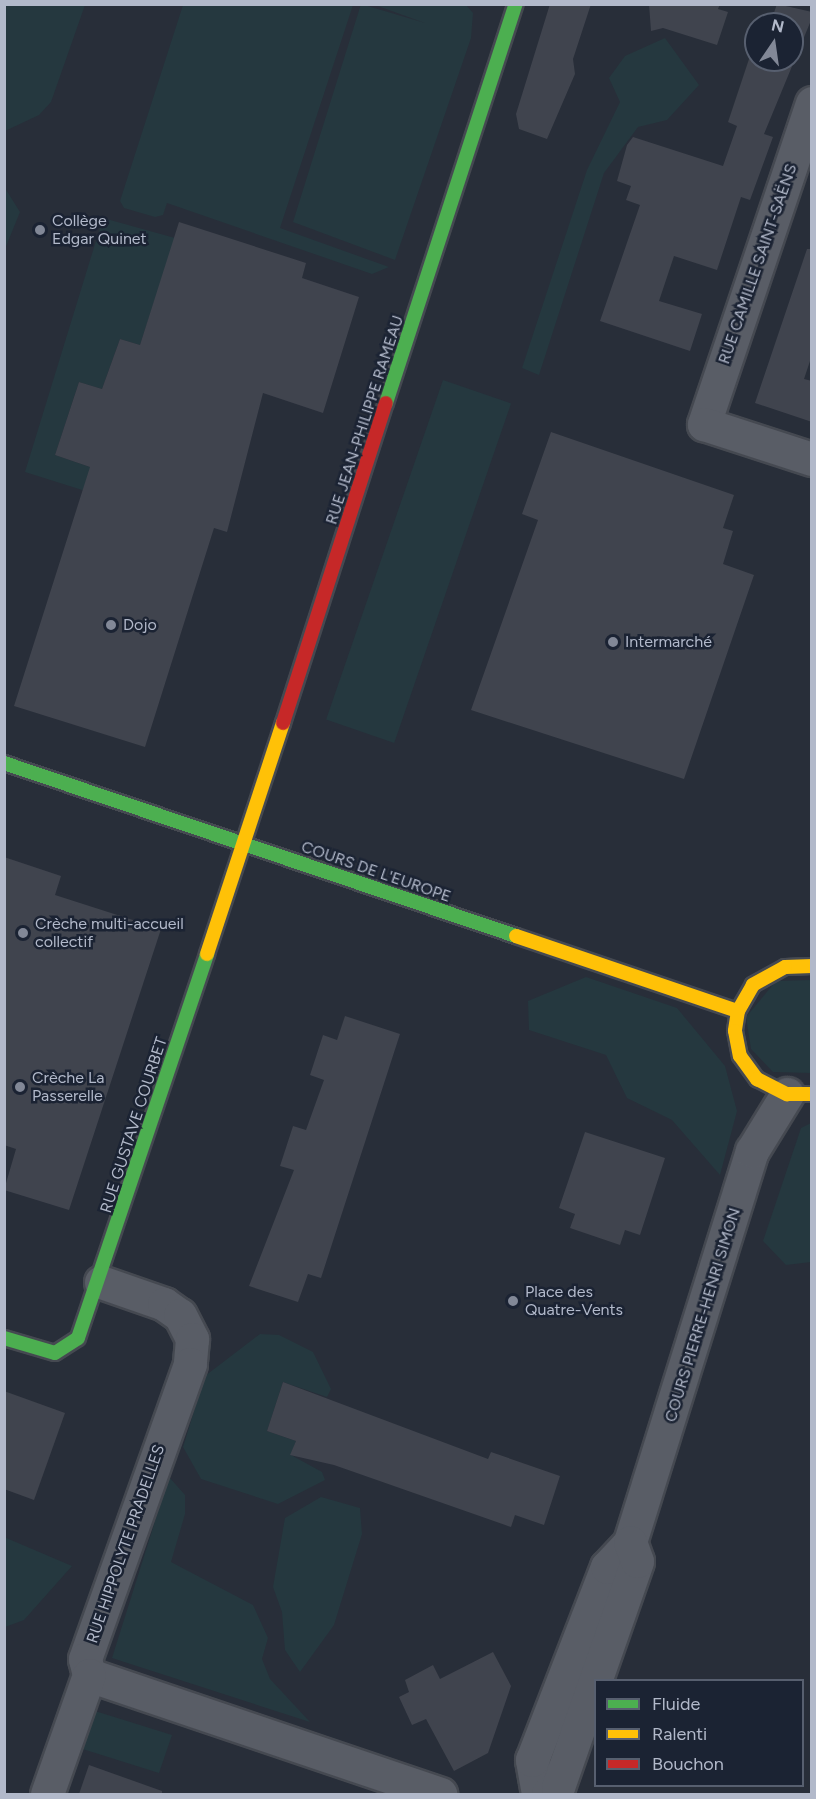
<!DOCTYPE html>
<html>
<head>
<meta charset="utf-8">
<style>
  body { margin:0 }
  #map { position:relative; width:816px; height:1799px; overflow:hidden; background:#282e39; font-family:Figtree,sans-serif }
  div>[style] { position:absolute }
  .green>* { inset:0; background:#25383f; transform-origin:0 0 }
  .building>* { inset:0; background:#40444e }
  .roads { filter:drop-shadow(2px 0 #454951) drop-shadow(-2px 0 #454951) drop-shadow(0 2px #454951) drop-shadow(0 -2px #454951) }
  .street>* { height:33px; margin:-16.5px; padding:0 16.5px; transform-origin:16.5px; border-radius:16.5px; background:#595d66 }
  .fast>* { height:14px; margin:-7px; padding:0 7px; transform-origin:7px; border-radius:7px; background:#4caf50 }
  .slow>* { height:14px; margin:-7px; padding:0 7px; transform-origin:7px; border-radius:7px; background:#ffc107 }
  .jam>* { height:14px; margin:-7px; padding:0 7px; transform-origin:7px; border-radius:7px; background:#c62828 }
  .dots>* { width:16px; height:16px; translate:-50% -50%; box-sizing:border-box; border:3px solid #1b2333; border-radius:50% }
  span { translate:-50% -50%; white-space:nowrap; text-align:center; line-height:1.15; -webkit-text-stroke:5px #1b2333; paint-order:stroke }
  .poi-label { font-size:16px; color:#b2b9ca }
  .left { translate:0 -50%; text-align:left }
  .street-label { font-size:16px; color:#b2b9ca }
  .frame { position:absolute; inset:0; border:6px solid #b2b9ca; pointer-events:none }
  .legend { position:absolute; left:594px; top:1679px; width:210px; height:108px; box-sizing:border-box; background:#1b2333; border:2px solid #575f6f; margin:0; padding:8px 10px; list-style:none; font-size:18px; color:#b2b9ca }
  .legend li { display:flex; align-items:center; gap:12px; height:30px }
  .legend b { width:30px; border:2px solid #575f6f }
  .north { position:absolute; left:744px; top:12px; width:60px; height:60px; box-sizing:border-box; background:#1b2333; border:2px solid #575f6f; border-radius:50%; rotate:13deg; font-size:16px; font-weight:700; line-height:24px; text-align:center; color:#b2b9ca }
  .north::after { content:''; display:block; margin:auto; width:21px; height:27px; background:#828897; clip-path:polygon(50% 0,100% 100%,50% 72%,0 100%) }
</style>
</head>
<body>
<div id="map">
  <div class="green">
    <i style="clip-path:polygon(361px 4px,425px 23px,375px 5px,466px 5px,473px 13px,471px 38px,395px 260px,293px 222px)"></i>
    <i style="clip-path:polygon(4px 5px,85px 5px,51px 102px,39px 115px,5px 131px)"></i>
    <i style="clip-path:polygon(183px 5px,353px 5px,280px 228px,389px 267px,372px 274px,167px 203px,163px 215px,155px 217px,124px 208px,120px 201px)"></i>
    <i style="clip-path:polygon(665px 38px,699px 85px,667px 120px,638px 127px,604px 173px,539px 375px,522px 368px,587px 170px,620px 102px,609px 78px,625px 56px)"></i>
    <i style="clip-path:polygon(5px 188px,20px 212px,5px 249px)"></i>
    <i style="clip-path:polygon(103px 218px,175px 238px,140px 345px,120px 339px,102px 389px,79px 382px,55px 455px,186px 500px,181px 521px,25px 472px)"></i>
    <i style="left:443px;top:380px;width:72px;height:359px;rotate:19deg"></i>
    <i style="clip-path:polygon(586px 977px,677px 1008px,725px 1066px,737px 1111px,720px 1175px,672px 1120px,627px 1098px,606px 1055px,529px 1030px,528px 1001px)"></i>
    <i style="clip-path:polygon(811px 980px,811px 1073px,773px 1072px,751px 1049px,746px 1017px,776px 981px)"></i>
    <i style="clip-path:polygon(811px 1123px,811px 1262px,786px 1265px,763px 1241px,801px 1128px)"></i>
    <i style="clip-path:polygon(260px 1334px,279px 1335px,313px 1352px,331px 1389px,327px 1397px,283px 1382px,267px 1431px,296px 1441px,291px 1455px,322px 1472px,325px 1480px,278px 1504px,201px 1479px,183px 1447px,205px 1376px)"></i>
    <i style="clip-path:polygon(169px 1477px,185px 1495px,185px 1514px,171px 1562px,253px 1605px,268px 1638px,262px 1659px,270px 1679px,310px 1722px,112px 1658px)"></i>
    <i style="clip-path:polygon(321px 1497px,360px 1508px,362px 1534px,334px 1625px,300px 1672px,285px 1650px,282px 1612px,273px 1587px,285px 1518px)"></i>
    <i style="clip-path:polygon(4px 1537px,72px 1566px,24px 1620px,5px 1627px)"></i>
    <i style="clip-path:polygon(95px 1711px,172px 1735px,159px 1773px,73px 1746px,85px 1712px)"></i>
  </div>
  <div class="building">
    <i style="clip-path:polygon(550px 4px,591px 4px,573px 59px,575px 74px,547px 139px,519px 129px,516px 114px)"></i>
    <i style="clip-path:polygon(649px 4px,720px 4px,718px 9px,728px 12px,717px 45px,663px 28px,651px 31px)"></i>
    <i style="clip-path:polygon(777px 4px,812px 12px,812px 18px,764px 134px,773px 137px,750px 200px,741px 197px,717px 270px,674px 256px,659px 301px,702px 314px,690px 351px,600px 321px,640px 205px,626px 200px,631px 186px,617px 181px,627px 145px,633px 137px,723px 166px,737px 126px,728px 122px,755px 41px,756px 60px,792px 60px,792px 24px,770px 24px)"></i>
    <i style="clip-path:polygon(179px 222px,306px 263px,302px 278px,359px 297px,323px 413px,263px 393px,227px 532px,214px 528px,145px 747px,14px 706px,90px 467px,55px 455px,79px 382px,102px 389px,120px 339px,140px 345px)"></i>
    <i style="clip-path:polygon(807px 249px,812px 249px,812px 355px,804px 379px,812px 381px,812px 422px,755px 403px)"></i>
    <i style="clip-path:polygon(551px 432px,734px 495px,723px 528px,733px 531px,723px 564px,754px 575px,684px 779px,471px 710px,538px 520px,522px 514px)"></i>
    <i style="clip-path:polygon(4px 857px,61px 876px,55px 895px,161px 929px,69px 1210px,4px 1190px,16px 1149px,4px 1145px)"></i>
    <i style="clip-path:polygon(345px 1016px,400px 1034px,321px 1278px,308px 1274px,298px 1302px,249px 1286px,294px 1170px,280px 1166px,293px 1126px,306px 1130px,324px 1080px,310px 1075px,323px 1035px,337px 1040px)"></i>
    <i style="clip-path:polygon(585px 1132px,665px 1158px,640px 1235px,625px 1230px,620px 1245px,570px 1228px,575px 1214px,559px 1208px)"></i>
    <i style="clip-path:polygon(283px 1382px,488px 1459px,491px 1452px,560px 1476px,544px 1525px,515px 1515px,511px 1527px,334px 1465px,290px 1455px,296px 1441px,267px 1431px)"></i>
    <i style="clip-path:polygon(4px 1391px,65px 1413px,34px 1500px,4px 1489px)"></i>
    <i style="clip-path:polygon(493px 1652px,511px 1686px,488px 1753px,454px 1771px,426px 1719px,412px 1725px,399px 1697px,409px 1692px,405px 1680px,433px 1665px,440px 1679px)"></i>
    <i style="clip-path:polygon(89px 1765px,162px 1791px,162px 1794px,79px 1794px)"></i>
  </div>
  <div class="roads">
    <div class="street">
      <i style="left:812px;top:103px;width:339px;rotate:108.6deg"></i>
      <i style="left:704px;top:424px;width:114px;rotate:18deg"></i>
      <i style="left:101px;top:1282px;width:67px;rotate:19.2deg"></i>
      <i style="left:164px;top:1304px;width:19px;rotate:35deg"></i>
      <i style="left:180px;top:1315px;width:27px;rotate:63deg"></i>
      <i style="left:192px;top:1339px;width:25px;rotate:95deg"></i>
      <i style="left:190px;top:1364px;width:313px;rotate:109.6deg"></i>
      <i style="left:85px;top:1659px;width:16px;rotate:76deg"></i>
      <i style="left:89px;top:1675px;width:371px;rotate:18.7deg"></i>
      <i style="left:47px;top:1794px;width:126px;rotate:-70.6deg"></i>
      <i style="left:538px;top:1794px;width:35px;rotate:-100deg"></i>
      <i style="left:532px;top:1760px;width:207px;rotate:-68.8deg"></i>
      <i style="left:607px;top:1567px;width:34px;rotate:-47deg"></i>
      <i style="left:630px;top:1542px;width:410px;rotate:-72.7deg"></i>
      <i style="left:752px;top:1151px;width:67px;rotate:-58.4deg"></i>
      <i style="left:548px;top:1794px;width:12px;rotate:-35deg"></i>
      <i style="left:558px;top:1787px;width:239px;rotate:-70.7deg"></i>
      <i style="left:637px;top:1561px;width:20px;rotate:-110deg"></i>
    </div>
    <div class="fast">
      <i style="left:386px;top:403px;width:420px;rotate:-72deg"></i>
      <i style="left:4px;top:763px;width:540px;rotate:18.67deg"></i>
      <i style="left:4px;top:1338px;width:53px;rotate:16.4deg"></i>
      <i style="left:55px;top:1353px;width:27px;rotate:-33deg"></i>
      <i style="left:78px;top:1338px;width:405px;rotate:-71.4deg"></i>
    </div>
    <div class="slow">
      <i style="left:516px;top:936px;width:234px;rotate:18.7deg"></i>
      <i style="left:207px;top:954px;width:243px;rotate:-71.8deg"></i>
      <i style="left:812px;top:966px;width:27px;rotate:178deg"></i>
      <i style="left:785px;top:967px;width:37px;rotate:151deg"></i>
      <i style="left:753px;top:985px;width:30px;rotate:120deg"></i>
      <i style="left:738px;top:1011px;width:20px;rotate:99deg"></i>
      <i style="left:735px;top:1031px;width:25px;rotate:79deg"></i>
      <i style="left:740px;top:1056px;width:29px;rotate:54deg"></i>
      <i style="left:757px;top:1079px;width:34px;rotate:27deg"></i>
      <i style="left:787px;top:1094px;width:25px"></i>
    </div>
    <div class="jam">
      <i style="left:283px;top:723px;width:336px;rotate:-72.2deg"></i>
    </div>
  </div>
  <div class="dots">
    <i style="left:40px;top:230px;background:#828897"></i>
    <i style="left:111px;top:625px;background:#828897"></i>
    <i style="left:613px;top:642px;background:#828897"></i>
    <i style="left:23px;top:933px;background:#828897"></i>
    <i style="left:20px;top:1087px;background:#828897"></i>
    <i style="left:513px;top:1301px;background:#828897"></i>
  </div>
  <div class="poi-label">
    <span class="left" style="left:52px;top:230px">Collège<br>Edgar Quinet</span>
    <span class="left" style="left:123px;top:625px">Dojo</span>
    <span class="left" style="left:625px;top:642px">Intermarché</span>
    <span class="left" style="left:35px;top:933px">Crèche multi-accueil<br>collectif</span>
    <span class="left" style="left:32px;top:1087px">Crèche La<br>Passerelle</span>
    <span class="left" style="left:525px;top:1301px">Place des<br>Quatre-Vents</span>
  </div>
  <div class="street-label">
    <span style="left:758px;top:264px;rotate:-71deg">RUE CAMILLE SAINT-SAËNS</span>
    <span style="left:365px;top:420px;rotate:-72deg">RUE JEAN-PHILIPPE RAMEAU</span>
    <span style="left:376px;top:872px;rotate:19deg">COURS DE L'EUROPE</span>
    <span style="left:134px;top:1125px;rotate:-72deg">RUE GUSTAVE COURBET</span>
    <span style="left:703px;top:1315px;rotate:-73deg">COURS PIERRE-HENRI SIMON</span>
    <span style="left:126px;top:1544px;rotate:-71deg">RUE HIPPOLYTE PRADELLES</span>
  </div>
  <div class="frame"></div>
  <ul class="legend">
  <li><b style="height:8px;background:#4caf50"></b>Fluide</li>
  <li><b style="height:8px;background:#ffc107"></b>Ralenti</li>
  <li><b style="height:8px;background:#c62828"></b>Bouchon</li>
  </ul>
  <div class="north">N</div>
</div>
</body>
</html>
